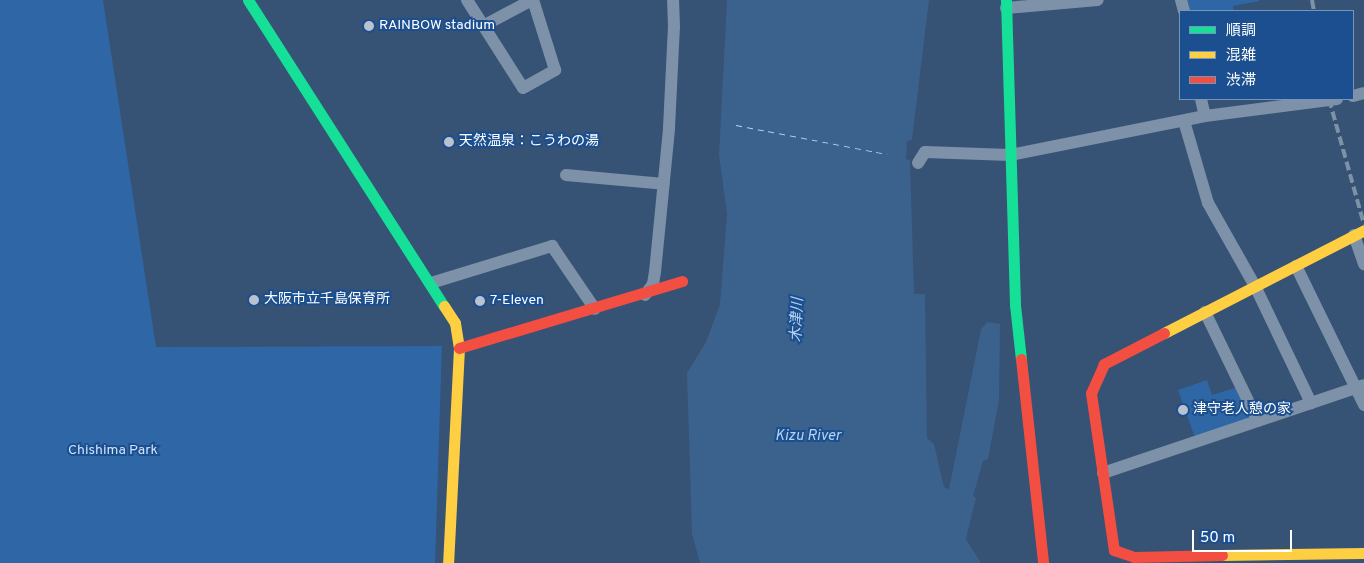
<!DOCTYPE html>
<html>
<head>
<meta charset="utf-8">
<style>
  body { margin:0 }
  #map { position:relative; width:1364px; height:563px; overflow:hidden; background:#365274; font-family:Overpass,"Noto Sans JP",sans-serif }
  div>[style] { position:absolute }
  .green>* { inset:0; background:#2f66a5 }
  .water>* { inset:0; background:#3b618d }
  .ferry>* { height:1px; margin-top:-0.5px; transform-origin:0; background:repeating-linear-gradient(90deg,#b5d3f5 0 6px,transparent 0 11px) }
  .street>* { height:12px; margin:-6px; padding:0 6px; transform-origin:6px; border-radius:6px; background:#7d92a8 }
  .fast>* { height:11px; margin:-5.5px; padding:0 5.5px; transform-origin:5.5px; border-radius:5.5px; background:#16e098 }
  .slow>* { height:11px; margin:-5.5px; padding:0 5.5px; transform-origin:5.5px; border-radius:5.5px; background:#ffcf43 }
  .jam>* { height:11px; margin:-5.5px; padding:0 5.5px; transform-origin:5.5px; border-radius:5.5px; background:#f24e42 }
  .rail>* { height:4px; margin-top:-2px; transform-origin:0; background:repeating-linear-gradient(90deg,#7e92a7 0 9px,transparent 0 13px) }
  .dots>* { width:14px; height:14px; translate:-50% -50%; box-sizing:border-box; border:2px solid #1b4f8f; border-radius:50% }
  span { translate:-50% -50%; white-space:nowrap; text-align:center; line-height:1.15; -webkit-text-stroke:4px #1b4f8f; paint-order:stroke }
  .poi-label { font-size:14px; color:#fff }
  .left { translate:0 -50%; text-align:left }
  .park-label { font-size:14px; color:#cfe3fa }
  .water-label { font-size:15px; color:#b5d3f5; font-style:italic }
  .legend { position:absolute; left:1179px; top:10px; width:175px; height:90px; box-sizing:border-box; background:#1b4f8f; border:1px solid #7695bc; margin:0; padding:6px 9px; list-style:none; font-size:15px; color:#fff }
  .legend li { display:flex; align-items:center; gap:10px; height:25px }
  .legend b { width:25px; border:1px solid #7695bc }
  .scale { position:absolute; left:1192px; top:530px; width:100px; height:22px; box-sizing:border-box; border:2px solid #fff; border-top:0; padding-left:6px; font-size:15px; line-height:18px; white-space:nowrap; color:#fff; -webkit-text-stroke:4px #1b4f8f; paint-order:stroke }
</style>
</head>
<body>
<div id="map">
  <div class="green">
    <i style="clip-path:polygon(0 0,103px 0,156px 347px,442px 346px,435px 563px,0 563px)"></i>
    <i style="clip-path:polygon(1186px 0,1259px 0,1259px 1px,1233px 6px,1234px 11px,1188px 11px)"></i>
    <i style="clip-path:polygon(1207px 380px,1212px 395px,1238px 387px,1253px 419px,1200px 437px,1194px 435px,1178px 390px)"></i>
  </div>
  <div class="water">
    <i style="clip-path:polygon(727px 0,929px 0,912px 140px,907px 141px,906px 159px,910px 160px,914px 294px,925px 294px,927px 438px,934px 444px,944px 487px,949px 489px,981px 329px,987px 322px,1000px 324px,999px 400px,988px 459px,983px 461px,973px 496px,976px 498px,966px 539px,981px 563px,700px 563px,692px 534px,687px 373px,706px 342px,720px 304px,727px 214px,719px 155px)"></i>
  </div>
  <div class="ferry">
    <i style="left:736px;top:125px;width:154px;rotate:10.9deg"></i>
  </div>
  <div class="street">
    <i style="left:467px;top:0;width:104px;rotate:57.5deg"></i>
    <i style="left:523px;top:88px;width:37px;rotate:-29deg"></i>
    <i style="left:555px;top:70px;width:73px;rotate:-107.4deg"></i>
    <i style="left:1181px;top:0;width:11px;rotate:75deg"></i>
    <i style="left:1006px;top:8px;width:92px;rotate:-5deg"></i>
    <i style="left:483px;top:26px;width:55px;rotate:-28deg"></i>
    <i style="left:1353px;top:96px;width:11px;rotate:-15deg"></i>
    <i style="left:1201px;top:99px;width:17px;rotate:77deg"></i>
    <i style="left:1184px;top:121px;width:85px;rotate:73.7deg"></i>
    <i style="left:1208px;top:203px;width:95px;rotate:60.5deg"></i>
    <i style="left:1255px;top:286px;width:130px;rotate:64.4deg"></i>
    <i style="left:918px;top:163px;width:13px;rotate:-58deg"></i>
    <i style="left:925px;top:152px;width:85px;rotate:2deg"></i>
    <i style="left:1010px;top:155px;width:199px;rotate:-11.3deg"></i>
    <i style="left:1205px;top:116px;width:133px;rotate:-7.3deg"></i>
    <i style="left:566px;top:175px;width:98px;rotate:5.2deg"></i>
    <i style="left:1354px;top:235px;width:31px;rotate:71deg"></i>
    <i style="left:1296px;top:266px;width:155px;rotate:63.9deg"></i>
    <i style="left:431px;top:283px;width:127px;rotate:-17deg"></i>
    <i style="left:552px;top:246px;width:76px;rotate:55.7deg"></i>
    <i style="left:645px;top:295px;width:14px;rotate:-54deg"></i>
    <i style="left:653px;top:284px;width:12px;rotate:-81deg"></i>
    <i style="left:655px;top:272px;width:145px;rotate:-84.4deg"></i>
    <i style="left:669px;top:128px;width:101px;rotate:-87.2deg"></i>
    <i style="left:674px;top:27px;width:27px;rotate:-92deg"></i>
    <i style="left:1205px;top:312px;width:121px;rotate:64.1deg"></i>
    <i style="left:1103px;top:473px;width:275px;rotate:-18.6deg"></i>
  </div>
  <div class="fast">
    <i style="left:248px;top:0;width:363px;rotate:57.4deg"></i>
    <i style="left:1006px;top:0;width:305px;rotate:88.3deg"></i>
    <i style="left:1015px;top:305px;width:54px;rotate:83.7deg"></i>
  </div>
  <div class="slow">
    <i style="left:444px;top:306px;width:20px;rotate:57deg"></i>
    <i style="left:455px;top:323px;width:25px;rotate:81deg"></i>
    <i style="left:459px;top:348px;width:215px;rotate:92.9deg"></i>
    <i style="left:1164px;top:333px;width:225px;rotate:-27.2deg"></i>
    <i style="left:1222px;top:555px;width:142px;rotate:-0.8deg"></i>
  </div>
  <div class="jam">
    <i style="left:1164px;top:333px;width:68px;rotate:152.7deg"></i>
    <i style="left:1104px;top:364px;width:32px;rotate:114deg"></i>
    <i style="left:1091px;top:393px;width:159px;rotate:81.7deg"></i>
    <i style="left:1114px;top:550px;width:21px;rotate:19deg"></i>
    <i style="left:1134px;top:557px;width:88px;rotate:-1.3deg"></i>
    <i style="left:459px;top:348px;width:233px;rotate:-16.7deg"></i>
    <i style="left:1021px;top:359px;width:205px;rotate:83.8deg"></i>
  </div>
  <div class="rail">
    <i style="left:1312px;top:0;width:11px;rotate:80deg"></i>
    <i style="left:1329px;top:99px;width:130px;rotate:74.4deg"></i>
  </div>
  <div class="dots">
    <i style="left:369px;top:26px;background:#b9c2ce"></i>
    <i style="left:449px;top:142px;background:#b9c2ce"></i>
    <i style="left:254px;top:300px;background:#b9c2ce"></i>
    <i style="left:480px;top:301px;background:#b9c2ce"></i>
    <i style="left:1183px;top:410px;background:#b9c2ce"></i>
  </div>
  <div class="poi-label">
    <span class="left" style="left:379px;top:26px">RAINBOW stadium</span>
    <span class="left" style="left:459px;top:142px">天然温泉：こうわの湯</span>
    <span class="left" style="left:264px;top:300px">大阪市立千島保育所</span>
    <span class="left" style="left:490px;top:301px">7-Eleven</span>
    <span class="left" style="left:1193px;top:410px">津守老人憩の家</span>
  </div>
  <div class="park-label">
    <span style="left:113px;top:451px">Chishima Park</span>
  </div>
  <div class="water-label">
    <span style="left:798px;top:320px;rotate:-88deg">木津川</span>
    <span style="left:808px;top:437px">Kizu River</span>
  </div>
  <ul class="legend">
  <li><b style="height:6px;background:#16e098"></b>順調</li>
  <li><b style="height:6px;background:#ffcf43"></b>混雑</li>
  <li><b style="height:6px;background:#f24e42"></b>渋滞</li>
  </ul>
  <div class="scale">50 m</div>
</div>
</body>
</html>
